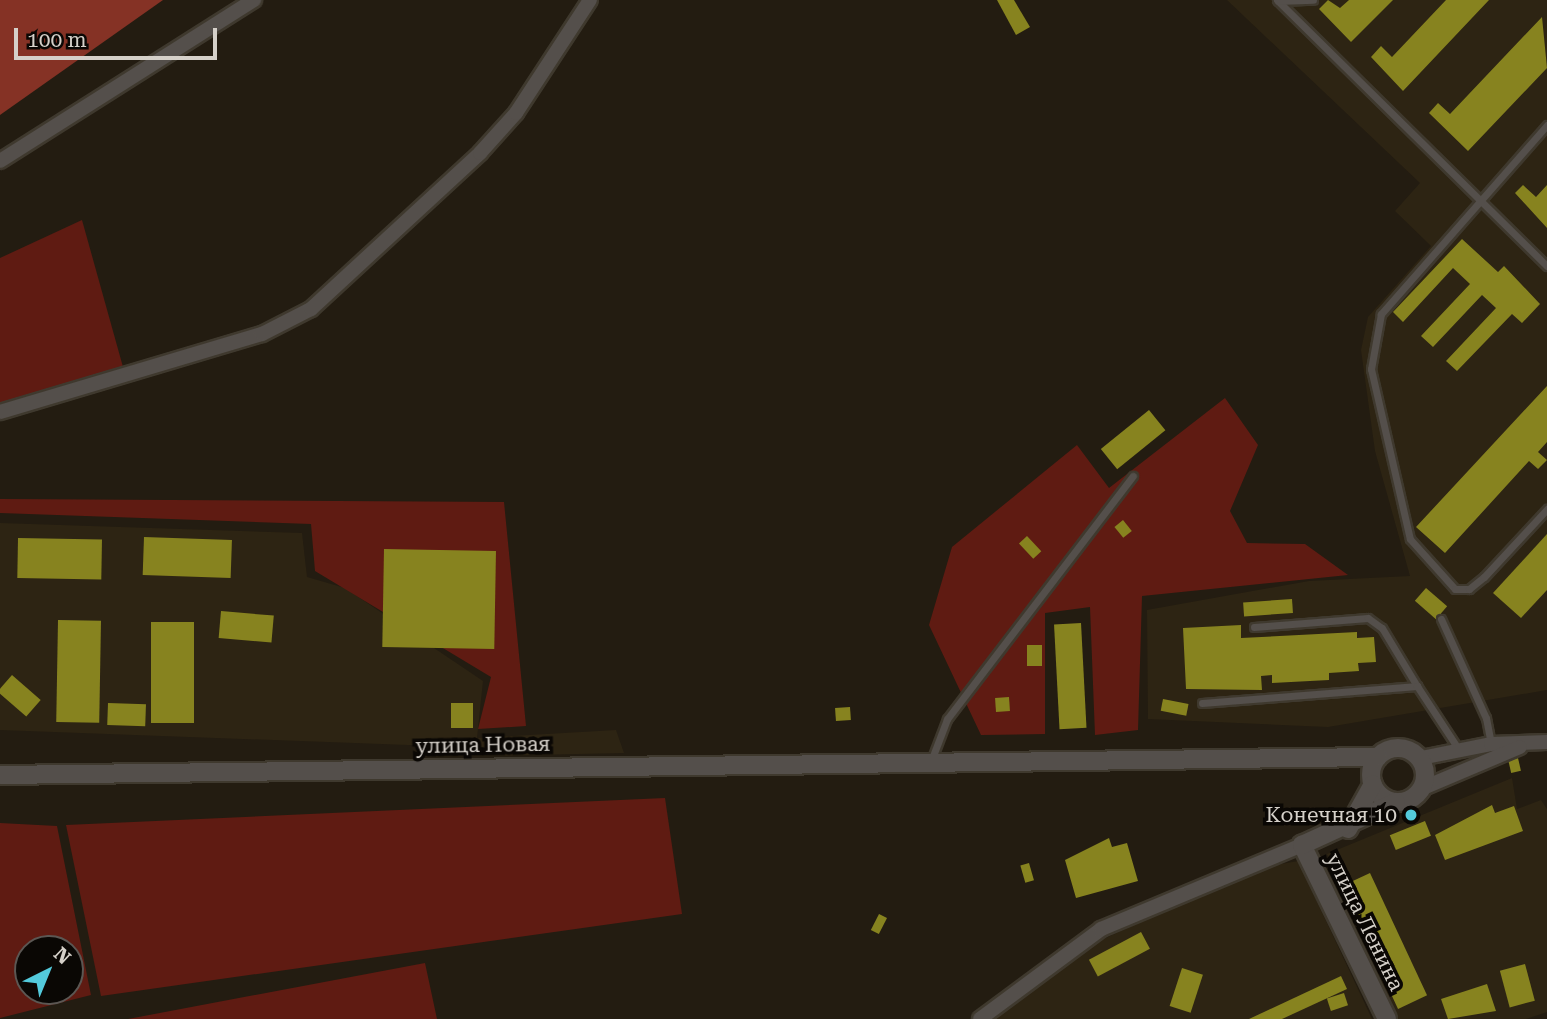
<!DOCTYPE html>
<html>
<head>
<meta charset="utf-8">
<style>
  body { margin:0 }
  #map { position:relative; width:1547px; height:1019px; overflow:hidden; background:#231c11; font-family:"Roboto Serif",serif }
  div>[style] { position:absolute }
  .built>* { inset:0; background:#2d2413 }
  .green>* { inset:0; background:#5f1b12 }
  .forest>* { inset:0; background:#853225 }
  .building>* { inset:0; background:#87831f; transform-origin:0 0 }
  .roads { filter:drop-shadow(2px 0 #3f392e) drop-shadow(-2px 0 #3f392e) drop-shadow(0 2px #3f392e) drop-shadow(0 -2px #3f392e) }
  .service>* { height:7px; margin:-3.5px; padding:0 3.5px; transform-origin:3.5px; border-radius:3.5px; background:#544f4b }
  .minor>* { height:14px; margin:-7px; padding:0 7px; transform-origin:7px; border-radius:7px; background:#544f4b }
  .tertiary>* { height:18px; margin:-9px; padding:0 9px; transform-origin:9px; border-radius:9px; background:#544f4b }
  .tertiary>.ring { margin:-9px; padding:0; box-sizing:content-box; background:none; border:18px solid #544f4b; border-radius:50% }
  .dots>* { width:19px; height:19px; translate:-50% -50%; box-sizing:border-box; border:4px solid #0a0704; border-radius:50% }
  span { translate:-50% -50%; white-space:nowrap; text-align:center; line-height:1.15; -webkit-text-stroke:7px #0a0704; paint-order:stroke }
  .street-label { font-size:21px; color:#d5d0c9 }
  .poi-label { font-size:21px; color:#d5d0c9 }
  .right { translate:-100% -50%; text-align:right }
  .north { position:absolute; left:14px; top:935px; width:70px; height:70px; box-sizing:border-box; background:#0a0704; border:2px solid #5b5753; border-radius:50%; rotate:43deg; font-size:19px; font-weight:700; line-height:28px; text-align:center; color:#d5d0c9 }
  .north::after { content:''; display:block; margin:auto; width:24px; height:32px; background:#53cadc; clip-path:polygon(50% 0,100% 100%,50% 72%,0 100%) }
  .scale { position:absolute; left:14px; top:28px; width:203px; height:32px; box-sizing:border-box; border:4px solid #d5d0c9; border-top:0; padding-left:9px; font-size:21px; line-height:24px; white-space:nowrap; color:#d5d0c9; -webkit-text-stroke:5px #0a0704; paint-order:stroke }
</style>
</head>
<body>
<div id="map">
  <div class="built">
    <i style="clip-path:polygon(1227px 0,1547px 0,1547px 690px,1328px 727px,1148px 719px,1147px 610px,1309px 581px,1410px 576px,1375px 451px,1361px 350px,1368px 317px,1431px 246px,1395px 211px,1420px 183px)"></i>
    <i style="clip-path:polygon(0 523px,302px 533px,307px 577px,345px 588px,483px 681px,477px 738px,616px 730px,624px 753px,436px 757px,435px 746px,0 730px)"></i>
    <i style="clip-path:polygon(1512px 778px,1517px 809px,1541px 800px,1547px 809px,1547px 1012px,1526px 1019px,1398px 1019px,1327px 854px)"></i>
    <i style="clip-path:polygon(1298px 861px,1372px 1019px,983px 1019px,1042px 967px,1259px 868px)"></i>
  </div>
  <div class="green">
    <i style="clip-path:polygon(82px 220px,123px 367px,0 403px,0 258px)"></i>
    <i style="clip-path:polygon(1225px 398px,1258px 445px,1230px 511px,1247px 543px,1305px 544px,1348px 575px,1142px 596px,1138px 730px,1095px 735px,1090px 607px,1045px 613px,1045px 734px,981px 735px,929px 625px,952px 547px,1077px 445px,1109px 488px)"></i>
    <i style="clip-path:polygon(0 499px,504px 502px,526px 726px,478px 729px,491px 677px,315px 571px,311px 524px,0 513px)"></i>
    <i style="clip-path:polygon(665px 798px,682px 914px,101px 996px,66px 825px)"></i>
    <i style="clip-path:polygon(evenodd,0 823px,57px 826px,91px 995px,0 1018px,0 823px,28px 949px,70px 949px,70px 991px,28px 991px,28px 949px)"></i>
    <i style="clip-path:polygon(425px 963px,437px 1019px,128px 1019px)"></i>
  </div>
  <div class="forest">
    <i style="clip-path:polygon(0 0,163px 0,0 115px)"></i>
  </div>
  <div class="building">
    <i style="clip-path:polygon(997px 0,1014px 0,1030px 27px,1016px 35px)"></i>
    <i style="clip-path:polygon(1328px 0,1340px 8px,1349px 0,1393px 0,1351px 42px,1319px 9px)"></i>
    <i style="clip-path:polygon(1446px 0,1489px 0,1403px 91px,1371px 57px,1381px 46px,1392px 57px)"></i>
    <i style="clip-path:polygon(1542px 17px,1547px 68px,1468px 151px,1429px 113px,1438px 103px,1450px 114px)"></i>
    <i style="clip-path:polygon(1523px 185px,1536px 197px,1547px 185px,1547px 228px,1515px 193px)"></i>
    <i style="clip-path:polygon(1462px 239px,1498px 272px,1504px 266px,1540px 304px,1522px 323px,1512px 314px,1457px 371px,1446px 361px,1496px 308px,1482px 295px,1433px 347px,1421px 336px,1470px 284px,1453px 268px,1403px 322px,1393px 312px)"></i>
    <i style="clip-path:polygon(1547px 386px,1547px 442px,1538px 452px,1547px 460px,1538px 469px,1529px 461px,1445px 553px,1416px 527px)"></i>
    <i style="left:1149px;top:410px;width:26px;height:62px;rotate:51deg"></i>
    <i style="left:1123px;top:520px;width:14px;height:11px;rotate:51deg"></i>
    <i style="clip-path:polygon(1547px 534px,1547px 590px,1521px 618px,1493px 593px)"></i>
    <i style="left:1027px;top:536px;width:21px;height:11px;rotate:47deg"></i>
    <i style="left:144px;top:537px;width:88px;height:38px;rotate:2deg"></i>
    <i style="left:18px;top:538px;width:84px;height:40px;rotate:1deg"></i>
    <i style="left:384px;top:549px;width:112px;height:98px;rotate:1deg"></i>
    <i style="left:1426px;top:588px;width:28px;height:17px;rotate:41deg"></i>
    <i style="left:1292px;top:599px;width:14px;height:49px;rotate:86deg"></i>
    <i style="left:221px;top:611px;width:53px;height:27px;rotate:5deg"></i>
    <i style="left:58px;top:620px;width:43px;height:102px;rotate:1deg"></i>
    <i style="left:151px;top:622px;width:43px;height:101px"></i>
    <i style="left:1081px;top:623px;width:105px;height:27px;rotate:87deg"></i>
    <i style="clip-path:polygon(1241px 625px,1241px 638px,1357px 632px,1357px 638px,1374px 637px,1376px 662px,1358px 663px,1359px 671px,1329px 673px,1329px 680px,1272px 683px,1272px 675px,1261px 676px,1262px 690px,1186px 689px,1183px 628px)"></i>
    <i style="left:1027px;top:645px;width:15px;height:21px"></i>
    <i style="left:12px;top:675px;width:38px;height:22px;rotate:41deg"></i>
    <i style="left:1009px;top:697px;width:14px;height:14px;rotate:86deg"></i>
    <i style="left:1163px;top:699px;width:26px;height:12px;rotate:11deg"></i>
    <i style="left:108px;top:703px;width:38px;height:22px;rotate:2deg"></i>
    <i style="left:451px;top:703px;width:22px;height:25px"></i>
    <i style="left:850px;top:707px;width:13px;height:15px;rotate:86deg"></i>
    <i style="left:1518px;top:758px;width:13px;height:10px;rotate:77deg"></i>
    <i style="clip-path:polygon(1492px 805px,1495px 813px,1514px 806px,1523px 831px,1445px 860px,1435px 835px)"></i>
    <i style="left:1425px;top:821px;width:16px;height:38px;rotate:68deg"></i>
    <i style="clip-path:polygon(1109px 838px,1112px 847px,1127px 843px,1138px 881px,1076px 898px,1065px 860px)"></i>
    <i style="left:1029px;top:863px;width:18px;height:9px;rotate:74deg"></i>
    <i style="left:1370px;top:873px;width:135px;height:32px;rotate:65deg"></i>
    <i style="left:879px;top:914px;width:9px;height:18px;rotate:27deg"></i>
    <i style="left:1141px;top:932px;width:19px;height:59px;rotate:62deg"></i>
    <i style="left:1525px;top:964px;width:38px;height:26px;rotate:75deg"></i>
    <i style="left:1182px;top:968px;width:22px;height:40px;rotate:18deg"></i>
    <i style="clip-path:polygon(1341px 976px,1347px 989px,1282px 1019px,1249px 1019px)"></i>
    <i style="clip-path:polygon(1487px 984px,1496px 1011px,1448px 1019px,1441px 999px)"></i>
    <i style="left:1344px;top:993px;width:13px;height:18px;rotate:72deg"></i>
  </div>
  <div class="roads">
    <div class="service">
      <i style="left:1277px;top:0;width:379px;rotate:44.6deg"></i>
      <i style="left:1278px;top:1px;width:35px;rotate:-2deg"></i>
      <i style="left:1547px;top:125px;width:252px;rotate:131.3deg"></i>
      <i style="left:1381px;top:314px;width:56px;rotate:100.3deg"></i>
      <i style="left:1371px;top:369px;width:174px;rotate:77.1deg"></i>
      <i style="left:1410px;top:539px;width:67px;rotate:48deg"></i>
      <i style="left:1455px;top:589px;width:14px"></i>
      <i style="left:1469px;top:589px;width:19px;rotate:-39deg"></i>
      <i style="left:1484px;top:577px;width:93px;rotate:-47.2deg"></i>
      <i style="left:1441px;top:619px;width:109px;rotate:65.6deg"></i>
      <i style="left:1486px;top:718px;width:26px;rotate:79deg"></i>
      <i style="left:1254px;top:627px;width:114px;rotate:-4.5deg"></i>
      <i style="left:1368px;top:618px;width:17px;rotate:36deg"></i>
      <i style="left:1382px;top:628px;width:68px;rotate:58.9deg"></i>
      <i style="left:1202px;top:703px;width:216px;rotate:-4.5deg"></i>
      <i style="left:1417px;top:686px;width:77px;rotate:56.7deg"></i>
      <i style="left:931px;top:761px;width:45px;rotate:-69.1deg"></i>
      <i style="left:947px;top:719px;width:306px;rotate:-52.6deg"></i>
    </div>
    <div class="minor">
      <i style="left:0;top:161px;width:301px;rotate:-32.4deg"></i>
      <i style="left:0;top:412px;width:273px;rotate:-16.6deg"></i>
      <i style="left:262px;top:334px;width:55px;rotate:-27deg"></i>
      <i style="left:311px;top:309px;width:230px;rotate:-42.7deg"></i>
      <i style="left:480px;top:153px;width:54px;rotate:-48deg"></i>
      <i style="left:516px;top:113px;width:135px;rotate:-56.8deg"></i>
      <i style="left:1421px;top:758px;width:71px;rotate:-11.3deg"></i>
      <i style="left:1491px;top:744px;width:56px;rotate:-2deg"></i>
      <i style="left:1423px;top:788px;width:105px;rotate:-22.9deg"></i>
      <i style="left:980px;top:1019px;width:151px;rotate:-36.6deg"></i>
      <i style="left:1101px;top:929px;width:218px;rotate:-22.7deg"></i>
    </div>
    <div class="tertiary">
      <i class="ring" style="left:1371px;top:748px;width:36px;height:36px"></i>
      <i style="left:0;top:775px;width:1378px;rotate:-0.75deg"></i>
      <i style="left:1348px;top:829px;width:51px;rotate:-60.9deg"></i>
      <i style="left:1387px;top:1019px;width:194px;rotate:-116deg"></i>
      <i style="left:1302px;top:845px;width:103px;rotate:-24.6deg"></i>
    </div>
  </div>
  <div class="dots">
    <i style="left:1411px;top:815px;background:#53cadc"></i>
  </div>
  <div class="street-label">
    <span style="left:483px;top:745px;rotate:-1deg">улица Новая</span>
    <span style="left:1365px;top:922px;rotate:64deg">улица Ленина</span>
  </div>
  <div class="poi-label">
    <span class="right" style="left:1397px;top:815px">Конечная 10</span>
  </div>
  <div class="north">N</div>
  <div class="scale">100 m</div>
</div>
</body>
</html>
